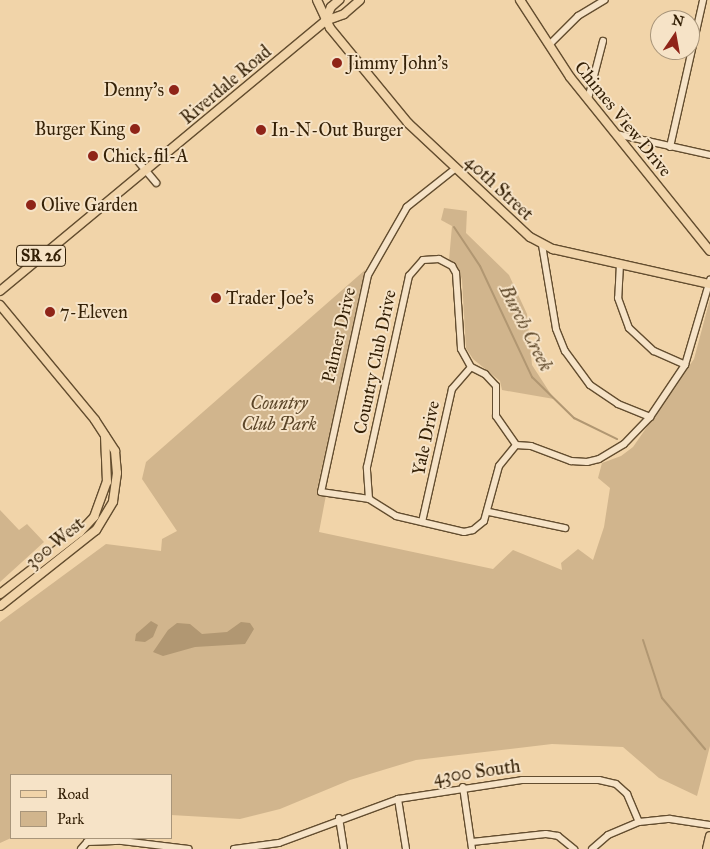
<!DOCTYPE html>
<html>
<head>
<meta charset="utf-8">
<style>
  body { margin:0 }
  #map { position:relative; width:710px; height:849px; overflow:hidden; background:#f1d4a9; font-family:"IM FELL Great Primer",serif }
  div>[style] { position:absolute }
  .green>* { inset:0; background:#d1b58d }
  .water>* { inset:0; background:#b19772 }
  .stream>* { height:2px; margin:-1px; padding:0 1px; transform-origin:1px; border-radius:1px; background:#b19772 }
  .roads { filter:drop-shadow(1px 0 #634d2f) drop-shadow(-1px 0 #634d2f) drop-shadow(0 1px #634d2f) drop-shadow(0 -1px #634d2f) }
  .minor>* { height:6px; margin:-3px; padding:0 3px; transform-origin:3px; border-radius:3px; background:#f6e3c7 }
  .major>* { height:8px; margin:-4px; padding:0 4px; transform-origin:4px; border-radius:4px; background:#f1d4a9 }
  .dots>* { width:14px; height:14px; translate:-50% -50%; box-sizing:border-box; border:2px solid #f6e3c7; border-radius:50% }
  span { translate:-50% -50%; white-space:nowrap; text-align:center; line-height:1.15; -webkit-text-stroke:4px #f6e3c7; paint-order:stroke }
  .shield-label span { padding:1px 4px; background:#f6e3c7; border:1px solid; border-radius:4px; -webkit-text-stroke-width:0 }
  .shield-label { font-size:16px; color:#342006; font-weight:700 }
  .poi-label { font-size:18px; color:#342006 }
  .left { translate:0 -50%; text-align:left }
  .right { translate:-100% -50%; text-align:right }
  .street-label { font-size:18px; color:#342006 }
  .park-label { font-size:18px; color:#5b4528; font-style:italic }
  .water-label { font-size:19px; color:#604a2c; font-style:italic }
  .legend { position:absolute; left:10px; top:774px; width:162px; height:65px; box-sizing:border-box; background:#f6e3c7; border:1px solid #a8957a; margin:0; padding:6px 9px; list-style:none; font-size:15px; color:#342006 }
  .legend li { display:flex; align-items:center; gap:10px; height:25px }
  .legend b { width:25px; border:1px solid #a8957a }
  .north { position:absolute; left:650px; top:10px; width:50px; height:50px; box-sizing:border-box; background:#f6e3c7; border:1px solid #a8957a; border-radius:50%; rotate:12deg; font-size:14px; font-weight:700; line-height:20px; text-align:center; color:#342006 }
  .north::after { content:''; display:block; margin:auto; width:18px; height:22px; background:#8f2418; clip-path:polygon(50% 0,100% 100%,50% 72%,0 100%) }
</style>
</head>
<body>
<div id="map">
  <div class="green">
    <i style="clip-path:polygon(444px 208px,467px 211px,466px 233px,509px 275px,527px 314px,532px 365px,554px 399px,502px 390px,500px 381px,473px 359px,466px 348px,462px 280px,459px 270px,449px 260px,452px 226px,441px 220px)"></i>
    <i style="clip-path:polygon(365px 270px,317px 490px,318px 496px,326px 495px,319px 532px,493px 569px,513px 550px,562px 570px,561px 563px,578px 549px,593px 560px,604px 527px,610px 488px,598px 478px,602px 463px,621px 456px,633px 447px,694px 359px,710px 299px,710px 746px,697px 796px,659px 778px,623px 747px,552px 744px,416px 760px,350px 780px,280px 809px,240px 819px,171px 815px,171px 775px,11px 775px,11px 838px,0 843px,0 622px,106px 544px,161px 551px,162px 539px,177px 531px,142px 479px,146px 462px)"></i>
    <i style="clip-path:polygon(0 510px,19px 530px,27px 524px,44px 542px,0 582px)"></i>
  </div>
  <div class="water">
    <i style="clip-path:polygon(151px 621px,158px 625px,153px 637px,145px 642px,135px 641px,136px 634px)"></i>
    <i style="clip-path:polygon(241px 622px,250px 623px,254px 629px,245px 644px,195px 647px,163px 656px,153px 652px,168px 630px,177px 623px,190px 624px,202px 634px,227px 632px)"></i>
  </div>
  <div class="stream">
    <i style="left:454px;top:227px;width:47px;rotate:56.3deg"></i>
    <i style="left:480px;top:266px;width:123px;rotate:64.9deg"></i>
    <i style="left:532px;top:377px;width:59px;rotate:44.3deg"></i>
    <i style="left:574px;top:418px;width:48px;rotate:26deg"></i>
    <i style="left:643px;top:640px;width:61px;rotate:71.9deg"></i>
    <i style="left:662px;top:698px;width:67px;rotate:49.9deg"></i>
  </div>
  <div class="roads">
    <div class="minor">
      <i style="left:549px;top:45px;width:41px;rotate:-45deg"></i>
      <i style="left:578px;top:16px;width:31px;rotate:-31deg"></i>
      <i style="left:588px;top:99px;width:60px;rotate:-75.5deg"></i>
      <i style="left:616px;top:134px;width:96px;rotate:12.6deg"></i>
      <i style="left:670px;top:147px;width:151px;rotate:-77.3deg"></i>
      <i style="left:137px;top:160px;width:30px;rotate:50deg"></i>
      <i style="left:456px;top:168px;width:63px;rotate:141.5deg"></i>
      <i style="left:407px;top:207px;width:78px;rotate:119.8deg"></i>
      <i style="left:368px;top:275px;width:222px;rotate:102.2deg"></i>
      <i style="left:321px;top:492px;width:49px;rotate:8.3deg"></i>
      <i style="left:369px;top:499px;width:32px;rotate:32deg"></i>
      <i style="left:396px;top:516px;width:70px;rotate:13.2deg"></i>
      <i style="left:464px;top:532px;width:9px;rotate:-13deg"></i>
      <i style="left:473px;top:530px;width:14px;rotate:-39deg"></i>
      <i style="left:484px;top:521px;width:57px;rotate:-74.7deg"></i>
      <i style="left:499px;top:466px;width:27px;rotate:-51deg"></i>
      <i style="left:516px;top:445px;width:15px;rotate:4deg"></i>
      <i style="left:531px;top:446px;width:43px;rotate:20.6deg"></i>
      <i style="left:571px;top:461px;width:16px;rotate:4deg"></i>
      <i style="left:587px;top:462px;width:12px;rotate:-14deg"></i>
      <i style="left:599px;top:459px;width:29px;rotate:-31deg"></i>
      <i style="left:624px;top:444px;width:37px;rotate:-46deg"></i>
      <i style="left:650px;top:417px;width:63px;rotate:-56.1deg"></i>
      <i style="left:685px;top:365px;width:89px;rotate:-73.6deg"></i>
      <i style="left:542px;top:245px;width:85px;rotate:80.5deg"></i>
      <i style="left:556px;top:329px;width:24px;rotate:68deg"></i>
      <i style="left:565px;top:351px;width:42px;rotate:53.7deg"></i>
      <i style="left:590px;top:385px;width:34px;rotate:34deg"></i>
      <i style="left:618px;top:404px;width:35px;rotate:22deg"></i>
      <i style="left:620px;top:264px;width:34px;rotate:93deg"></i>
      <i style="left:618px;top:298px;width:32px;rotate:70deg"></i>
      <i style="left:629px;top:328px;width:34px;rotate:43deg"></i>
      <i style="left:654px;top:351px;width:34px;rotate:24deg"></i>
      <i style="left:369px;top:499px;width:32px;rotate:-94deg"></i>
      <i style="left:367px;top:467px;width:196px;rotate:-77.6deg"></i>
      <i style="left:409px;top:276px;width:21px;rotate:-49deg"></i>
      <i style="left:423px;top:260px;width:16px;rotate:-4deg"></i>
      <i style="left:439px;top:259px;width:15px;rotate:28deg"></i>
      <i style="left:452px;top:266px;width:8px;rotate:60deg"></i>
      <i style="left:456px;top:273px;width:76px;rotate:86.2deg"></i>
      <i style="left:461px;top:349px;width:21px;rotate:61deg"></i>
      <i style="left:471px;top:367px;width:16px;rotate:27deg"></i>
      <i style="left:485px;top:374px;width:16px;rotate:47deg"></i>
      <i style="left:496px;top:386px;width:30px;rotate:90deg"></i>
      <i style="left:496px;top:416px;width:35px;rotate:55deg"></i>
      <i style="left:489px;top:512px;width:78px;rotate:11.9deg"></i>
      <i style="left:422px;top:522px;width:136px;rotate:-77.3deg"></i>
      <i style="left:452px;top:389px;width:29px;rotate:-49deg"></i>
      <i style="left:463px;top:787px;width:63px;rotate:81.7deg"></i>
      <i style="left:398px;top:799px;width:51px;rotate:80.9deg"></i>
      <i style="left:339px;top:818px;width:31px;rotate:81deg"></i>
      <i style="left:472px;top:842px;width:74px;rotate:-6.2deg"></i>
      <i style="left:546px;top:834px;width:12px;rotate:9deg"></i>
      <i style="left:558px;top:836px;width:21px;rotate:39deg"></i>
      <i style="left:81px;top:849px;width:9px;rotate:-49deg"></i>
      <i style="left:87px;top:842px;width:35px;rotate:-2deg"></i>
      <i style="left:122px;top:841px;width:67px;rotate:6.8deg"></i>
      <i style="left:234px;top:849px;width:45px;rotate:-7.6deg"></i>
      <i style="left:279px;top:843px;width:127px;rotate:-20.3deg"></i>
      <i style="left:398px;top:799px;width:125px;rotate:-8.7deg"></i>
      <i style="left:522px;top:780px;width:77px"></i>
      <i style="left:599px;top:780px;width:17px;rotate:13deg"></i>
      <i style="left:616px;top:784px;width:15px;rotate:42deg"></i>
      <i style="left:627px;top:794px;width:30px;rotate:67deg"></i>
      <i style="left:592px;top:849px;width:21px;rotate:-41deg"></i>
      <i style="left:608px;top:835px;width:34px;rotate:-23deg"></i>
      <i style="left:639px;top:822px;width:31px;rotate:-6deg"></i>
      <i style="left:670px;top:819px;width:40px;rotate:8.5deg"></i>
    </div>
    <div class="major">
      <i style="left:317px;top:0;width:31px;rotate:65deg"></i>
      <i style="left:330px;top:28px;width:123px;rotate:50.6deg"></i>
      <i style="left:408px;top:123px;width:167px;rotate:43.1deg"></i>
      <i style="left:530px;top:237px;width:26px;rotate:28deg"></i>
      <i style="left:553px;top:249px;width:161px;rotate:12.6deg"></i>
      <i style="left:520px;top:0;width:92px;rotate:57deg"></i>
      <i style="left:570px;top:77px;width:223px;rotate:51.2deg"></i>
      <i style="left:325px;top:21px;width:15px;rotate:-67deg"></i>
      <i style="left:331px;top:7px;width:11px;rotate:-41deg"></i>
      <i style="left:0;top:291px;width:423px;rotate:-39.7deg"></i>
      <i style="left:325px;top:21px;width:20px;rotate:-20deg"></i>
      <i style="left:344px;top:14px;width:21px;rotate:-41deg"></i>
      <i style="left:0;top:305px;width:149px;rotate:50.4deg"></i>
      <i style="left:95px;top:420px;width:37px;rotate:57deg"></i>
      <i style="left:115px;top:451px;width:22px;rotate:85deg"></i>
      <i style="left:117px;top:473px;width:29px;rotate:98deg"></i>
      <i style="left:113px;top:502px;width:33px;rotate:121deg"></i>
      <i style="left:96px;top:530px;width:122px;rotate:141.6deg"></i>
      <i style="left:0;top:594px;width:101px;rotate:-37.8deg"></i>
      <i style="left:80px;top:532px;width:21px;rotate:-47deg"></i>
      <i style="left:94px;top:517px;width:37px;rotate:-70deg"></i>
      <i style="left:107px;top:482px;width:46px;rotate:-92.5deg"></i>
      <i style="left:707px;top:849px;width:13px;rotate:-77deg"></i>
    </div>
  </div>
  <div class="dots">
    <i style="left:337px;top:63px;background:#8f2418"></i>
    <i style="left:174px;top:90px;background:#8f2418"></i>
    <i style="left:135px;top:129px;background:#8f2418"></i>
    <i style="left:261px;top:130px;background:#8f2418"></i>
    <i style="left:93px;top:156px;background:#8f2418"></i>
    <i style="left:31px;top:205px;background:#8f2418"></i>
    <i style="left:216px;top:298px;background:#8f2418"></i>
    <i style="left:50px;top:312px;background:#8f2418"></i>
  </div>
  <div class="shield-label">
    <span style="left:41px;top:256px">SR 26</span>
  </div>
  <div class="poi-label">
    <span class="left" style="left:347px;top:63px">Jimmy John's</span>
    <span class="right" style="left:164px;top:90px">Denny's</span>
    <span class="right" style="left:125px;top:129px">Burger King</span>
    <span class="left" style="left:271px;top:130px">In-N-Out Burger</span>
    <span class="left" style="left:103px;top:156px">Chick-fil-A</span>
    <span class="left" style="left:41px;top:205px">Olive Garden</span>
    <span class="left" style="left:226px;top:298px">Trader Joe's</span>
    <span class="left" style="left:60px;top:312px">7-Eleven</span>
  </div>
  <div class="street-label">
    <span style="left:226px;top:85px;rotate:-40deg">Riverdale Road</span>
    <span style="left:623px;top:119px;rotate:51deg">Chimes View Drive</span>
    <span style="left:499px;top:188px;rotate:43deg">40th Street</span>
    <span style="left:339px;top:335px;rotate:-77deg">Palmer Drive</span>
    <span style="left:375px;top:362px;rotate:-78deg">Country Club Drive</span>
    <span style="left:426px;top:438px;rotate:-78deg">Yale Drive</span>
    <span style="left:55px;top:543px;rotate:-39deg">300 West</span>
    <span style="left:477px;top:772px;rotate:-8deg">4300 South</span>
  </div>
  <div class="park-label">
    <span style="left:279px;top:414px">Country<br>Club Park</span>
  </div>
  <div class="water-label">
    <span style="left:526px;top:328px;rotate:63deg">Burch Creek</span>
  </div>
  <ul class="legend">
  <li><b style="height:6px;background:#f1d4a9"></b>Road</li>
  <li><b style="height:14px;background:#d1b58d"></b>Park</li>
  </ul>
  <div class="north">N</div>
</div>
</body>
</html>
